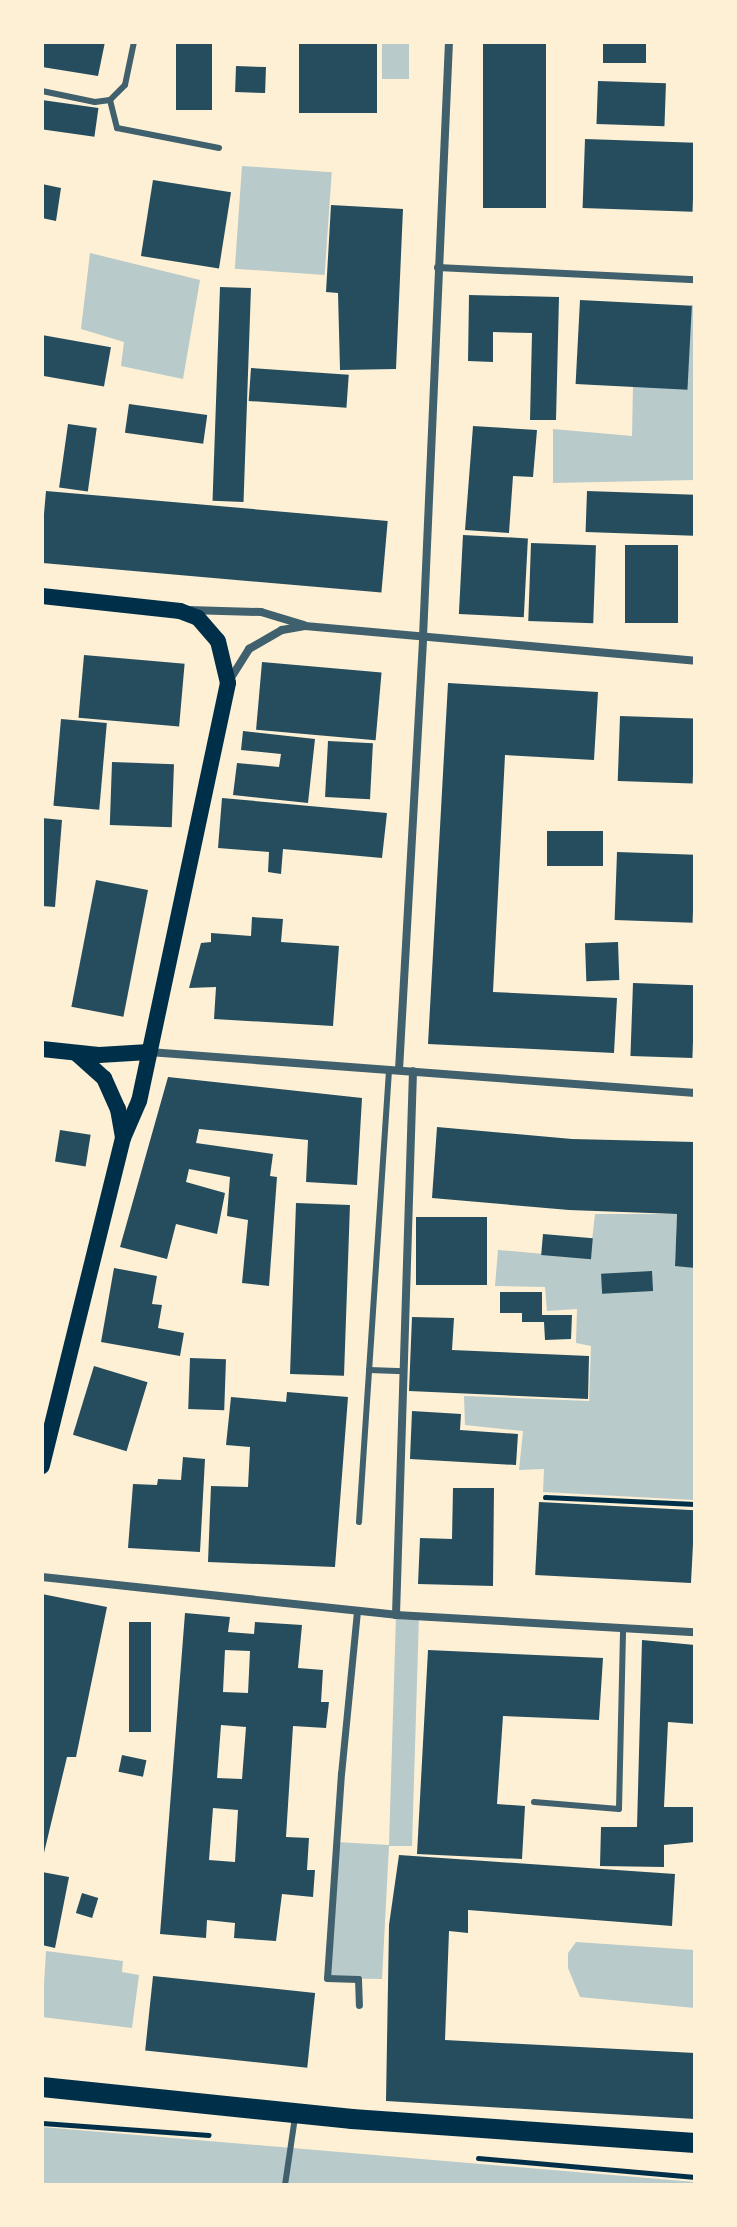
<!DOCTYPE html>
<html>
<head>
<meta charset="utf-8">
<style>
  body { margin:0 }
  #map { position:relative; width:737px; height:2227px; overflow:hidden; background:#fdf0d5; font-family:"Playfair Display",serif }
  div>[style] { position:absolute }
  .green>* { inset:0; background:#b9caca; transform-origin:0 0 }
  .building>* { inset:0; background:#264d5e; transform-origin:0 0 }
  .path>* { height:5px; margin:-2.5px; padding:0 2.5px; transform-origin:2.5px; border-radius:2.5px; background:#003049 }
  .service>* { height:6px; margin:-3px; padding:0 3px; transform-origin:3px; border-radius:3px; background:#3f606c }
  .pedestrian>* { height:7px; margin:-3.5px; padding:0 3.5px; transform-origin:3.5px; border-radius:3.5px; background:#3f606c }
  .minor>* { height:8px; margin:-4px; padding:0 4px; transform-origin:4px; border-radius:4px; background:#3f606c }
  .secondary>* { height:16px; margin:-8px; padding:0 8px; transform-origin:8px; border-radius:8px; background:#003049 }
  .primary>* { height:20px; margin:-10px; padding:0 10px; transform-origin:10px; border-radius:10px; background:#003049 }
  span { translate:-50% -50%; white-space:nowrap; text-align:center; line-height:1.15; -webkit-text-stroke:8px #fdf0d5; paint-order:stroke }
  .frame { position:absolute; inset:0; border:44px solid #fdf0d5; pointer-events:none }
</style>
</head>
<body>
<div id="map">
  <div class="green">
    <i style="left:382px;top:42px;width:27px;height:37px"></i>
    <i style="left:242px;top:166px;width:90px;height:103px;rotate:4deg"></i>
    <i style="clip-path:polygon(90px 253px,200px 280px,183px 379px,121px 366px,124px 342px,81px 329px)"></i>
    <i style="clip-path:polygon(692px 305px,695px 305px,695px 480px,553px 483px,553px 429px,632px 436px,633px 385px)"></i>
    <i style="clip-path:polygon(595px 1214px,677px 1214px,675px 1265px,695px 1268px,694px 1500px,543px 1492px,544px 1469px,519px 1470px,523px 1431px,465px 1425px,464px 1396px,589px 1401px,591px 1346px,576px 1343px,577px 1309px,547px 1311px,545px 1287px,495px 1286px,498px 1250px,590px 1258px)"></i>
    <i style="clip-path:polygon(396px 1615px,419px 1616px,412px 1846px,389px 1846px,382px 1979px,327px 1978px,336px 1842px,389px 1845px)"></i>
    <i style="clip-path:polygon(576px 1942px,694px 1950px,695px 2008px,580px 1997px,568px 1968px,568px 1953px)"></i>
    <i style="clip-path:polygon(46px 1951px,123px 1961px,122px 1972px,139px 1975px,132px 2028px,42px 2017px)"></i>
    <i style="clip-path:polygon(42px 2127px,695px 2182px,695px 2185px,42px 2185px)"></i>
  </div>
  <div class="building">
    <i style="clip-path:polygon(42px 42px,105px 42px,98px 76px,42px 67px)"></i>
    <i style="left:176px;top:42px;width:36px;height:68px"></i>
    <i style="left:299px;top:42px;width:78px;height:71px"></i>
    <i style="left:483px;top:42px;width:63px;height:166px"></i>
    <i style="left:603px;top:42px;width:43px;height:21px"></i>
    <i style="left:236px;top:66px;width:30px;height:26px;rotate:2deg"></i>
    <i style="left:598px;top:81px;width:68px;height:43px;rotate:2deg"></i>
    <i style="left:42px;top:100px;width:57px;height:29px;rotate:8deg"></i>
    <i style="left:585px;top:139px;width:110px;height:69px;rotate:2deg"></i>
    <i style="left:153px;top:180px;width:79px;height:77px;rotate:9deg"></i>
    <i style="clip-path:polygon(42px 184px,61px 188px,56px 221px,42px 218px)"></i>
    <i style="clip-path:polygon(331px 205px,403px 209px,396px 369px,340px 370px,338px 293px,326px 292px)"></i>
    <i style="left:220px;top:287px;width:31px;height:214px;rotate:2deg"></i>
    <i style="clip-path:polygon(469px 295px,559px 297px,556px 420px,530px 420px,532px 333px,493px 332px,493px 362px,468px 361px)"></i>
    <i style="left:580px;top:300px;width:112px;height:84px;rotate:3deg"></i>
    <i style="left:42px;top:335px;width:70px;height:40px;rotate:10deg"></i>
    <i style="left:251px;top:368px;width:98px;height:33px;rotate:4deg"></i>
    <i style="left:129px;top:404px;width:79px;height:29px;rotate:8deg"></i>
    <i style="left:68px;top:424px;width:29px;height:64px;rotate:8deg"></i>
    <i style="clip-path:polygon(473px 426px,537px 430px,533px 477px,513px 476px,509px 533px,465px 530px)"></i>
    <i style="left:46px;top:491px;width:343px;height:72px;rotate:5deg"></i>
    <i style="left:587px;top:491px;width:108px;height:41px;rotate:2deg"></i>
    <i style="left:463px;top:535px;width:65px;height:79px;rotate:3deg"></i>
    <i style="left:531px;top:543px;width:65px;height:78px;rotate:2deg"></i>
    <i style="left:678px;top:545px;width:78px;height:53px;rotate:90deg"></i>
    <i style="left:84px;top:655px;width:101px;height:63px;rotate:5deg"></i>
    <i style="left:262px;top:662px;width:120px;height:68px;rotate:5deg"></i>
    <i style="clip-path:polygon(448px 683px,598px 692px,594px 760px,505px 755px,493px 992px,617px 998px,614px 1053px,428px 1044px)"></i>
    <i style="left:620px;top:716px;width:75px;height:65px;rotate:2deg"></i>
    <i style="left:61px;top:719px;width:46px;height:87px;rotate:5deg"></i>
    <i style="clip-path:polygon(243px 731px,315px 739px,308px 803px,233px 795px,237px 763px,279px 767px,281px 754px,241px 750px)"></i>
    <i style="left:328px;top:741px;width:45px;height:56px;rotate:3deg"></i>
    <i style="left:112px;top:762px;width:62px;height:63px;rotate:2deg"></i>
    <i style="clip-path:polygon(222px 798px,387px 813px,382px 858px,283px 849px,281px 874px,268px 872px,269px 852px,218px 848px)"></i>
    <i style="clip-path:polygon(42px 818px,62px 820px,55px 907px,42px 906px)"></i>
    <i style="left:547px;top:831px;width:56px;height:35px"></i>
    <i style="left:617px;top:852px;width:78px;height:68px;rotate:2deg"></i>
    <i style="left:96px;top:880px;width:53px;height:129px;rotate:11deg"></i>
    <i style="clip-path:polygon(252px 917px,283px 919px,281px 942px,339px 946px,333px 1026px,214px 1019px,216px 987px,189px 988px,201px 943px,211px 942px,211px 933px,251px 936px)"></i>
    <i style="left:618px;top:942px;width:38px;height:33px;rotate:88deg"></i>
    <i style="left:633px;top:983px;width:62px;height:73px;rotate:2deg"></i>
    <i style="clip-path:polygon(168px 1077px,362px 1098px,357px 1185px,306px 1182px,308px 1140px,199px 1129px,196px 1143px,273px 1154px,270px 1176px,277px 1177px,269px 1286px,242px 1283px,248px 1220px,227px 1216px,230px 1177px,189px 1169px,186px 1182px,225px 1193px,217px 1234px,176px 1224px,167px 1259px,120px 1247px)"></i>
    <i style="clip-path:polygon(437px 1127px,572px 1139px,695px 1142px,695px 1268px,675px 1266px,677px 1214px,569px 1210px,432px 1198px)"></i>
    <i style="left:60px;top:1130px;width:31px;height:32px;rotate:9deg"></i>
    <i style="left:296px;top:1203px;width:54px;height:171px;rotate:2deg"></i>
    <i style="left:487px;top:1217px;width:68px;height:71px;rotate:90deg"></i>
    <i style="left:543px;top:1234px;width:50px;height:21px;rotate:5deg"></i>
    <i style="clip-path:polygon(114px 1268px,157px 1276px,152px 1304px,162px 1305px,158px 1328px,184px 1333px,180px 1356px,101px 1342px)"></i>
    <i style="left:652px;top:1271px;width:20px;height:51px;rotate:87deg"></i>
    <i style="clip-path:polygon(500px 1292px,542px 1292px,542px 1315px,572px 1315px,571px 1339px,545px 1340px,544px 1322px,522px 1322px,522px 1313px,500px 1313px)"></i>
    <i style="clip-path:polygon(412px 1317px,454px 1318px,452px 1350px,589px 1356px,588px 1399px,409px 1391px)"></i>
    <i style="left:190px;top:1358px;width:36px;height:51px;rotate:2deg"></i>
    <i style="left:94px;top:1366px;width:56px;height:72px;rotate:17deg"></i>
    <i style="clip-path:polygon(287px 1392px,348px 1397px,335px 1567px,208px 1562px,211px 1486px,248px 1487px,250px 1447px,226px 1445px,231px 1397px,286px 1402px)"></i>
    <i style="clip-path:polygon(412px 1411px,461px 1414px,460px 1430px,518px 1434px,516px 1465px,410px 1459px)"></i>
    <i style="clip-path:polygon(183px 1457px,205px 1459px,200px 1552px,128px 1548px,133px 1484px,157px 1485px,158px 1479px,181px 1480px)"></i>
    <i style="clip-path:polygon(453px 1488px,494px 1488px,493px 1586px,418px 1584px,420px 1538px,452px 1539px)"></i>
    <i style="left:539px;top:1502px;width:156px;height:73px;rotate:3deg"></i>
    <i style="clip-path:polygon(42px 1594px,107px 1607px,76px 1757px,67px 1757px,43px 1857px)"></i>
    <i style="clip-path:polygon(evenodd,185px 1613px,230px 1617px,228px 1632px,254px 1634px,255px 1622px,302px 1625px,298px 1668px,323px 1670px,321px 1702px,329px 1702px,326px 1728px,293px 1726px,286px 1837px,309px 1838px,307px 1870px,315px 1870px,313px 1897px,282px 1894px,276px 1941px,234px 1938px,235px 1923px,207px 1920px,206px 1938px,160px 1934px,185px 1613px,225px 1650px,250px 1651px,248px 1693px,223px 1692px,225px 1650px,185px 1613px,221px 1725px,246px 1727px,242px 1779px,217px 1778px,221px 1725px,185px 1613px,213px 1808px,238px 1810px,235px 1862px,209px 1860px,213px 1808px)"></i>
    <i style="left:129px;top:1622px;width:22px;height:110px"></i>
    <i style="clip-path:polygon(642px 1640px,695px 1645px,695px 1724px,668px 1722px,664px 1807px,695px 1807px,695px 1842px,664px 1845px,664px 1867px,600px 1866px,601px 1827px,637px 1827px)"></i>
    <i style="clip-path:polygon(428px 1650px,603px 1658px,599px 1720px,503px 1716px,497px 1804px,525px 1806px,522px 1859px,417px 1854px)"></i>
    <i style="left:122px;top:1755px;width:25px;height:17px;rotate:12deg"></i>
    <i style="clip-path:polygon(399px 1855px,675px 1874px,672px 1926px,468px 1910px,468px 1933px,449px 1931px,445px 2040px,695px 2053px,695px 2119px,386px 2101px,389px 1925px)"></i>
    <i style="clip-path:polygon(42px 1872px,69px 1877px,55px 1948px,42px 1945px)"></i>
    <i style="left:82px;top:1893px;width:17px;height:21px;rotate:17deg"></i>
    <i style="left:153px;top:1976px;width:163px;height:75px;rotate:6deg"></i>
  </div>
  <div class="path">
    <i style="left:545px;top:1497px;width:150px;rotate:2.7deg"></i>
    <i style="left:42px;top:2123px;width:167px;rotate:4.1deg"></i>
    <i style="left:478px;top:2158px;width:218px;rotate:5deg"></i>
  </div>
  <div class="service">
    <i style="left:42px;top:91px;width:54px;rotate:11.7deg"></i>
    <i style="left:95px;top:102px;width:15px;rotate:-8deg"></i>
    <i style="left:110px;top:100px;width:21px;rotate:-45deg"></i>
    <i style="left:125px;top:85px;width:44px;rotate:-78.2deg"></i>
    <i style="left:110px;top:100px;width:29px;rotate:76deg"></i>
    <i style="left:117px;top:128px;width:104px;rotate:11.1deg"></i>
    <i style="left:369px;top:1370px;width:35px;rotate:2deg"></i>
    <i style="left:359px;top:1522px;width:453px;rotate:-86.2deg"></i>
    <i style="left:534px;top:1802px;width:85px;rotate:4.7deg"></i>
    <i style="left:619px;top:1809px;width:179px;rotate:-88.7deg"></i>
    <i style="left:285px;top:2185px;width:69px;rotate:-81.6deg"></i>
  </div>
  <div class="pedestrian">
    <i style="left:437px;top:267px;width:258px;rotate:2.7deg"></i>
    <i style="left:357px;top:1611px;width:163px;rotate:95.6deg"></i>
    <i style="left:341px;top:1773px;width:205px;rotate:93.9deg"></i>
    <i style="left:327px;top:1978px;width:31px;rotate:2deg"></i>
    <i style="left:358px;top:1979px;width:26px;rotate:88deg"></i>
  </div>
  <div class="minor">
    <i style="left:188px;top:610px;width:73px;rotate:1.6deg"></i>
    <i style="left:261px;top:612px;width:45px;rotate:16.8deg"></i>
    <i style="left:229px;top:681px;width:38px;rotate:-58deg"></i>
    <i style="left:249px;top:649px;width:38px;rotate:-30deg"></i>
    <i style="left:282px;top:630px;width:23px;rotate:-10deg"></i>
    <i style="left:305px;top:626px;width:392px;rotate:5.1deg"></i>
    <i style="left:149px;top:1052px;width:548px;rotate:4.29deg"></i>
    <i style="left:399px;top:1070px;width:434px;rotate:-86.8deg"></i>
    <i style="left:423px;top:637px;width:596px;rotate:-87.5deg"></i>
    <i style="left:42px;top:1577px;width:356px;rotate:6.1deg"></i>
    <i style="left:396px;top:1615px;width:299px;rotate:3.3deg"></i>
    <i style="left:396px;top:1615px;width:544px;rotate:-88.21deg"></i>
  </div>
  <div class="secondary">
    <i style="left:42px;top:596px;width:139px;rotate:6.2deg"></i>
    <i style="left:180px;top:611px;width:19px;rotate:21deg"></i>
    <i style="left:198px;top:618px;width:30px;rotate:49deg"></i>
    <i style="left:218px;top:641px;width:43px;rotate:76.6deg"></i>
    <i style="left:228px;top:683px;width:427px;rotate:102deg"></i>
    <i style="left:139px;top:1101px;width:40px;rotate:113.4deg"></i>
    <i style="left:123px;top:1138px;width:338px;rotate:103.9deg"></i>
    <i style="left:42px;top:1049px;width:57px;rotate:6deg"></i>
    <i style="left:99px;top:1055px;width:50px;rotate:-3.4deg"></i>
    <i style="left:76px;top:1053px;width:38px;rotate:42deg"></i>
    <i style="left:104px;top:1078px;width:34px;rotate:66deg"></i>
    <i style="left:118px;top:1109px;width:29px;rotate:80deg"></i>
  </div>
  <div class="primary">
    <i style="left:42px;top:2087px;width:312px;rotate:5.9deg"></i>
    <i style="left:352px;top:2119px;width:344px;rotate:4deg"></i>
  </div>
  <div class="frame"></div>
</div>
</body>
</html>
